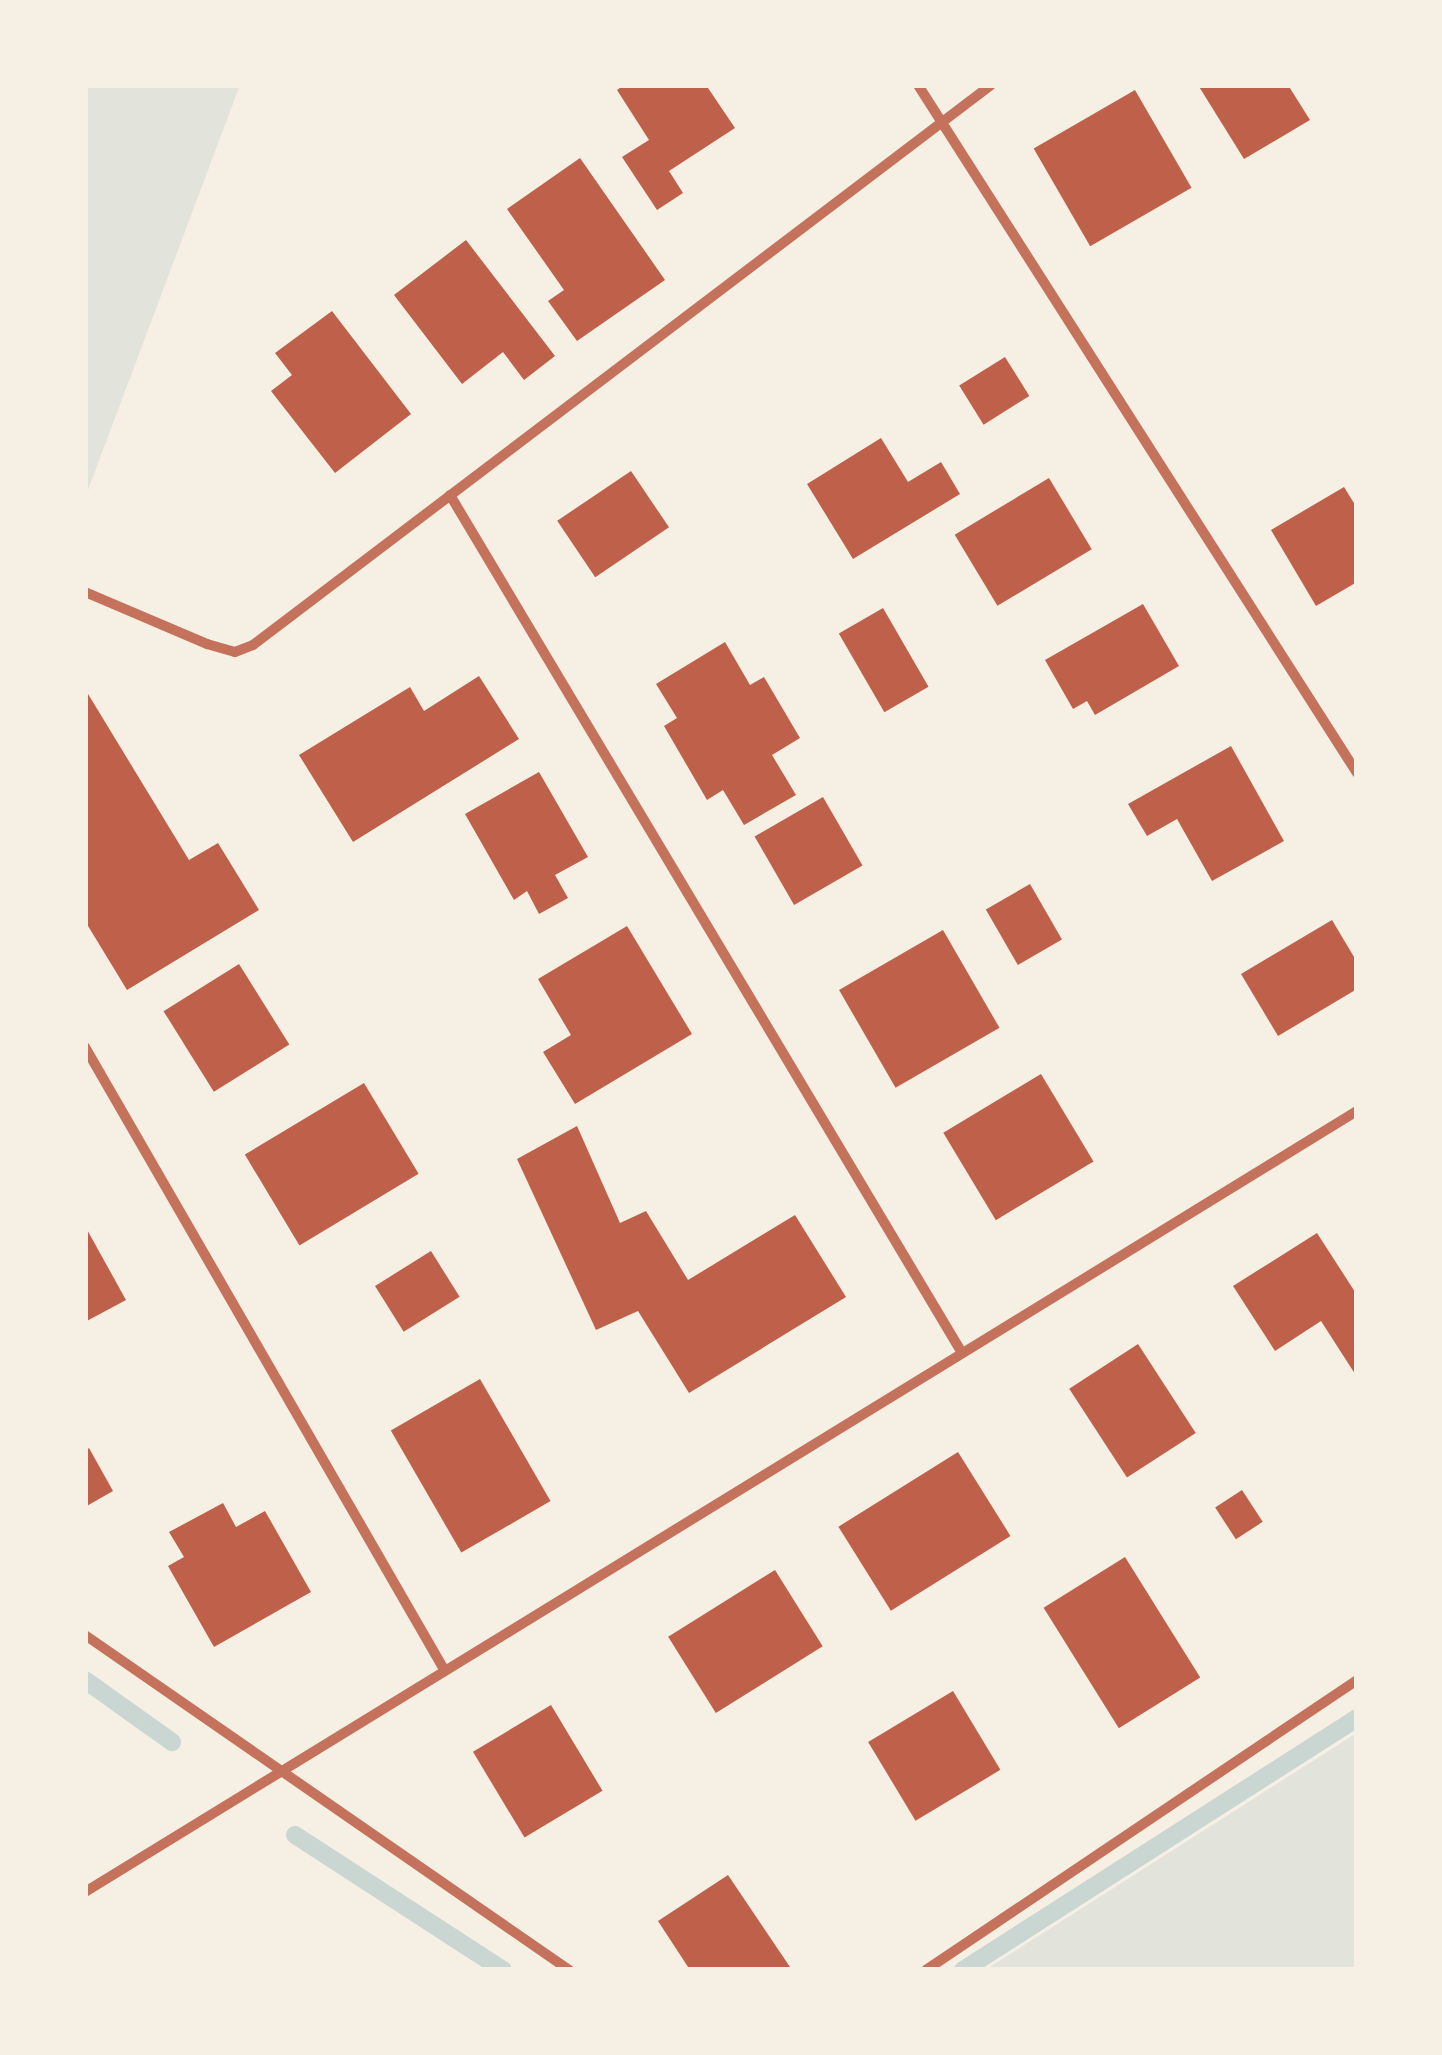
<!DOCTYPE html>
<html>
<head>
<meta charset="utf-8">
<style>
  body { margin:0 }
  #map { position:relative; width:1442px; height:2055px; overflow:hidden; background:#f6efe4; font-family:"Open Sans",sans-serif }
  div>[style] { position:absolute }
  .green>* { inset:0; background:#e2e4dc }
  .stream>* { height:18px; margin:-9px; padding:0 9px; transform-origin:9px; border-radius:9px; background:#c9d6d2 }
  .building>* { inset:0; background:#bf614a; transform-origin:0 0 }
  .minor>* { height:10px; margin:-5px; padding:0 5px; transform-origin:5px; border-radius:5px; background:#c5725c }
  span { translate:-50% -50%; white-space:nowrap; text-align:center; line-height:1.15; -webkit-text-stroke:8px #f6efe4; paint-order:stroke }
  .frame { position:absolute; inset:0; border:88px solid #f6efe4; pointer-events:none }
</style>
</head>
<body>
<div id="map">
  <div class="green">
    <i style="clip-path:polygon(85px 85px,240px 85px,85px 498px)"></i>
    <i style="clip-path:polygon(1357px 1733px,1357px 1970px,985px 1970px,1352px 1736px)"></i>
  </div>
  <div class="stream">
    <i style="left:85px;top:1680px;width:107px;rotate:35.5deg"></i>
    <i style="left:295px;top:1835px;width:248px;rotate:33deg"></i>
    <i style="left:963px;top:1970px;width:468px;rotate:-32.6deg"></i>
  </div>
  <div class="building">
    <i style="clip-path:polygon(624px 85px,706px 85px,735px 128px,669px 171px,683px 193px,657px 210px,622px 157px,649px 140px,617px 90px)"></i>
    <i style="clip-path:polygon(1198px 85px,1288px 85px,1310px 120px,1244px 159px)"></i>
    <i style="left:1135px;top:90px;width:113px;height:117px;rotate:60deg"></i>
    <i style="clip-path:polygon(580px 158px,665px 280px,577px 341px,548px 301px,564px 290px,507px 209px)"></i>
    <i style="clip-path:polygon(466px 240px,555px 356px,524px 380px,503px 352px,462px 384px,394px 295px)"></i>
    <i style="clip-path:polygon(332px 311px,411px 414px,335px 473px,271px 391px,292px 375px,275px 353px)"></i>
    <i style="left:1005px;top:357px;width:46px;height:54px;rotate:58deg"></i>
    <i style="clip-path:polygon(881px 438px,908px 482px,941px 462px,960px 494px,853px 559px,807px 484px)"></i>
    <i style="left:631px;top:471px;width:68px;height:89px;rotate:56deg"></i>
    <i style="left:1049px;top:478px;width:83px;height:110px;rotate:59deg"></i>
    <i style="clip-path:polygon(1344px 487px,1357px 508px,1357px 582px,1316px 606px,1271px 530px)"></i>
    <i style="clip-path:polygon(1143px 604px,1179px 666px,1095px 715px,1087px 701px,1073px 709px,1045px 660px)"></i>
    <i style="left:883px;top:608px;width:91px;height:51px;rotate:60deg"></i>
    <i style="clip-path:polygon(725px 642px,750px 685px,764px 677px,800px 738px,772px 755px,796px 795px,744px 825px,723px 790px,707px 800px,664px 726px,677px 718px,656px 684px)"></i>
    <i style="clip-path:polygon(479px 676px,519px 739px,353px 842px,299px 755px,410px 687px,424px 711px)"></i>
    <i style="clip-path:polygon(85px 689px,189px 860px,218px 843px,259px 910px,127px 990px,85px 921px)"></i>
    <i style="clip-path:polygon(1231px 746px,1284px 841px,1212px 881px,1177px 819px,1147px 836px,1128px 804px)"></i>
    <i style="clip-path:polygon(539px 772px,588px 857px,555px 875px,568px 898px,539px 914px,527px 891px,514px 900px,465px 814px)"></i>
    <i style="left:823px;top:797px;width:79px;height:79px;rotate:60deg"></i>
    <i style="left:1030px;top:884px;width:64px;height:51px;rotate:60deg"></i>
    <i style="clip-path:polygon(1332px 920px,1357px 962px,1357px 989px,1278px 1036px,1241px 974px)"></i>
    <i style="clip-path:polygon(627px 926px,692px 1034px,575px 1104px,543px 1052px,571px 1035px,538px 979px)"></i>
    <i style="left:943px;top:930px;width:113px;height:120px;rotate:60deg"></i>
    <i style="left:239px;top:964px;width:95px;height:89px;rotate:58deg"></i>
    <i style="left:1041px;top:1074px;width:102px;height:114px;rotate:59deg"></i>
    <i style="left:364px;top:1083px;width:106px;height:139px;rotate:59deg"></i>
    <i style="clip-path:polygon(577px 1126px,620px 1223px,646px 1211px,688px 1280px,795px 1215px,846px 1297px,689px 1393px,638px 1311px,596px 1330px,517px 1159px)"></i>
    <i style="clip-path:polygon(85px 1226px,126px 1300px,85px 1322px)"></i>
    <i style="clip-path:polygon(1317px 1233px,1357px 1295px,1357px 1377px,1321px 1321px,1275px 1351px,1233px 1286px)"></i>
    <i style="left:431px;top:1251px;width:54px;height:66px;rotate:58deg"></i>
    <i style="left:1138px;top:1344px;width:106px;height:82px;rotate:57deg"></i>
    <i style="left:480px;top:1379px;width:141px;height:103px;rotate:60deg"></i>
    <i style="clip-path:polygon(89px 1448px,113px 1491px,85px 1507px,85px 1451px)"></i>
    <i style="left:958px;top:1452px;width:99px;height:141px;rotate:58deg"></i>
    <i style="left:1242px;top:1490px;width:38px;height:32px;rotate:57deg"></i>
    <i style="clip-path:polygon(223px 1503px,236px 1527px,265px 1511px,311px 1592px,214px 1647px,168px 1566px,184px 1557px,169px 1532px)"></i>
    <i style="left:1125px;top:1557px;width:142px;height:96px;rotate:58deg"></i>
    <i style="left:775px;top:1570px;width:90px;height:126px;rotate:58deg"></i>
    <i style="left:953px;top:1691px;width:92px;height:99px;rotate:59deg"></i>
    <i style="left:551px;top:1705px;width:100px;height:91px;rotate:59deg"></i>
    <i style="clip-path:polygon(728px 1875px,792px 1970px,690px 1970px,658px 1921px)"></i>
  </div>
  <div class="minor">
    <i style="left:918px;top:85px;width:816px;rotate:57.46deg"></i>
    <i style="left:450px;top:495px;width:999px;rotate:59.17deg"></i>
    <i style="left:85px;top:592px;width:133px;rotate:23.1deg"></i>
    <i style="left:207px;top:644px;width:29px;rotate:16deg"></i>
    <i style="left:235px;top:652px;width:19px;rotate:-21deg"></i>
    <i style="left:253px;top:645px;width:926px;rotate:-37.19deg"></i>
    <i style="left:85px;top:1047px;width:720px;rotate:60.02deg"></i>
    <i style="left:85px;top:1635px;width:589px;rotate:34.69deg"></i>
    <i style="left:85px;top:1892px;width:1493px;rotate:-31.55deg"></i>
    <i style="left:926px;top:1970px;width:519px;rotate:-33.93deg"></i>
  </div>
  <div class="frame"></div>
</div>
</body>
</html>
